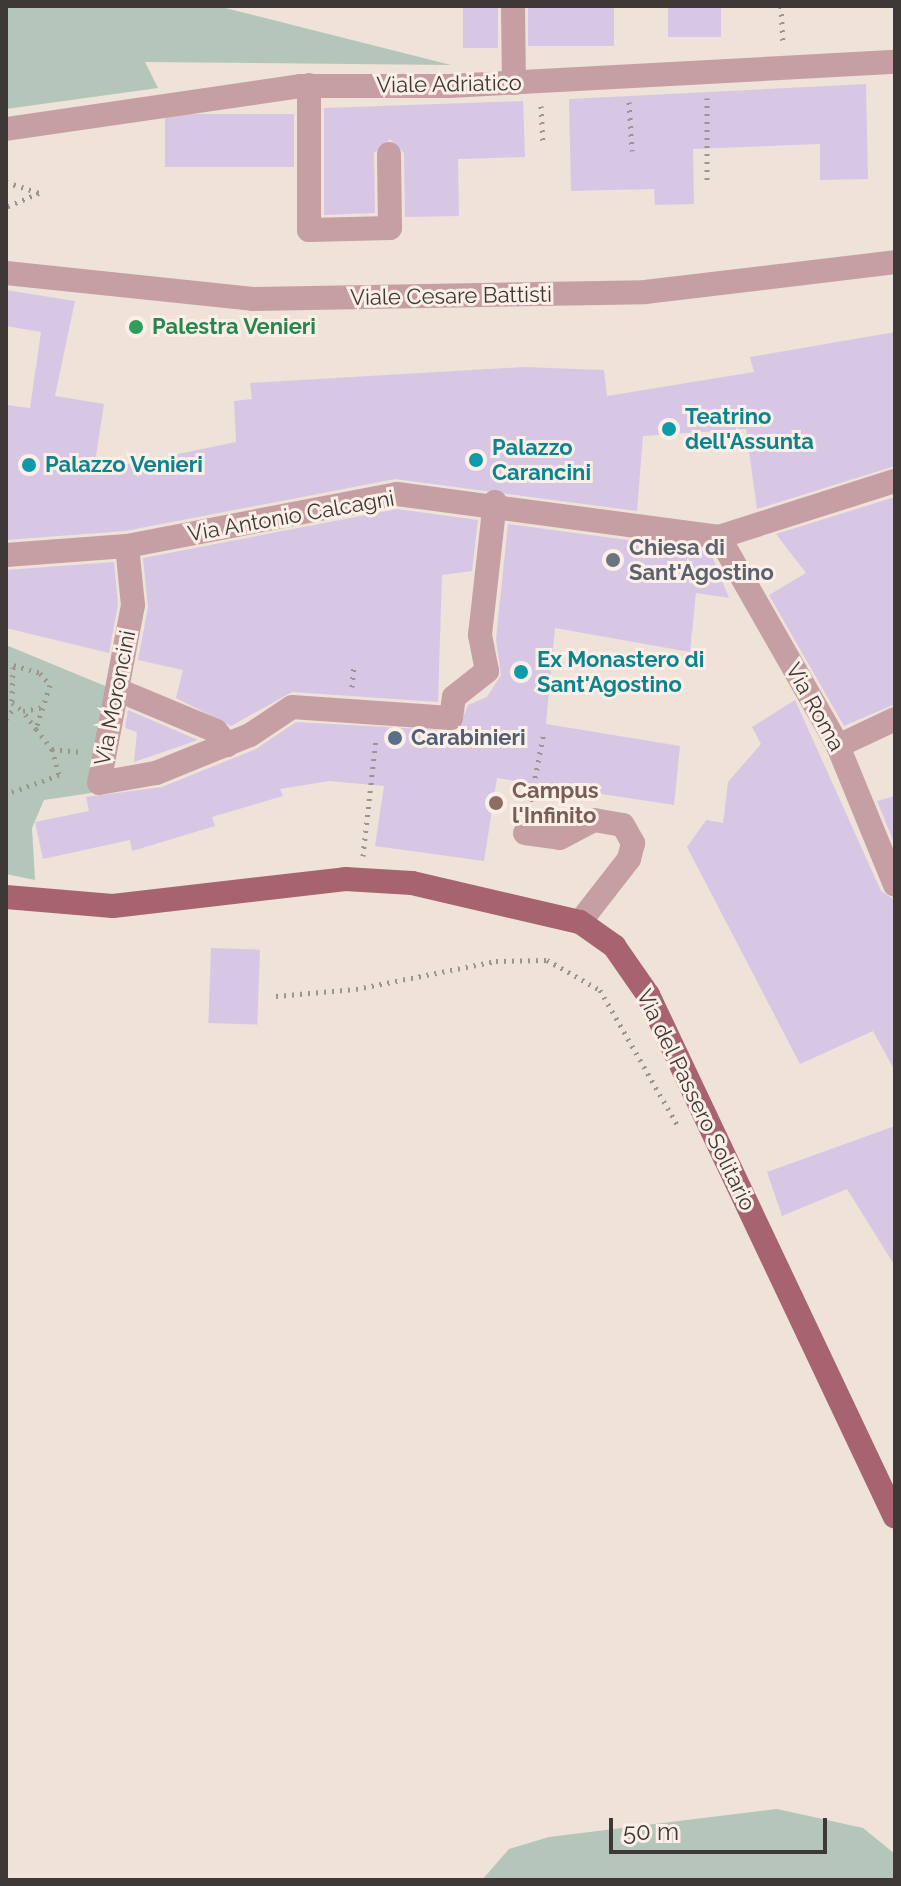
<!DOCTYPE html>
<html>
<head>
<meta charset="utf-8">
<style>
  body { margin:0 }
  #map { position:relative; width:901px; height:1886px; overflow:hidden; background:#eee2d9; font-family:Raleway,sans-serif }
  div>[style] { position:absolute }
  .green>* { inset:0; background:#b4c6b9 }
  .building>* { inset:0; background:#d8c7e4; transform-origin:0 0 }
  .path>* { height:5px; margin-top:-2.5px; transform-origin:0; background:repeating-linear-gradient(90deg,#9d948e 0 2px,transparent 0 8px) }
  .minor>* { height:24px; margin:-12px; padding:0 12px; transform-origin:12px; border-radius:12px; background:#c69fa5 }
  .major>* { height:24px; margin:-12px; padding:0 12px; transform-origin:12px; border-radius:12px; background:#a76370 }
  .dots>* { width:22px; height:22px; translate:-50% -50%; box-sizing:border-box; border:4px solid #fbefe7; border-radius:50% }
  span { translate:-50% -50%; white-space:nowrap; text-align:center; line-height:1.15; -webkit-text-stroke:6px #fbefe7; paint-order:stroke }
  .street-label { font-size:22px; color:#3e3936 }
  .leisure-label { font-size:22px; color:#27864d; font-weight:700 }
  .left { translate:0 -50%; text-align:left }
  .culture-label { font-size:22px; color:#0d838f; font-weight:700 }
  .worship-label { font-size:22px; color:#5b616d; font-weight:700 }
  .service-label { font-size:22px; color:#4e5e75; font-weight:700 }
  .education-label { font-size:22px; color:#785e54; font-weight:700 }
  .frame { position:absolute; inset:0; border:8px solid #3e3936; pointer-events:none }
  .scale { position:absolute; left:609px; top:1818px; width:218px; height:36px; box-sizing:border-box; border:4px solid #3e3936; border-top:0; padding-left:10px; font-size:24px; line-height:28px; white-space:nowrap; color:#3e3936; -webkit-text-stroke:6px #fbefe7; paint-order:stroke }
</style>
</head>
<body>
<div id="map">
  <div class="green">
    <i style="clip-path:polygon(6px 6px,217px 6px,451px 65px,145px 62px,158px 88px,6px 109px)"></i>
    <i style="clip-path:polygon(6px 645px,110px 688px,91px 793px,44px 800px,32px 828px,35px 880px,6px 874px)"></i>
    <i style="clip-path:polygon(777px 1809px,863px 1828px,895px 1854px,895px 1880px,482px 1880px,509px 1849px,549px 1837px)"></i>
  </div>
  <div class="building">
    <i style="left:463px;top:6px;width:35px;height:42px"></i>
    <i style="left:528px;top:6px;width:86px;height:40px"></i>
    <i style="left:668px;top:6px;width:53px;height:31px"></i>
    <i style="clip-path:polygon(866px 84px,868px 179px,820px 180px,820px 144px,693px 149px,694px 204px,655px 205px,654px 189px,571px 191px,569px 99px)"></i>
    <i style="clip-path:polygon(523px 101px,525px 157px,458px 159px,459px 216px,405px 217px,404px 153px,390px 139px,374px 153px,375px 213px,324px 215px,324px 108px)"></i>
    <i style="left:294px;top:114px;width:53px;height:129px;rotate:90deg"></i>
    <i style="clip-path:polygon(6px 290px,75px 301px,55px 396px,104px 404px,95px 462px,175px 467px,173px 455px,236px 442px,234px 401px,252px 399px,250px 383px,524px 367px,604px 370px,607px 396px,754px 372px,750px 357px,895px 332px,895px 466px,757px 509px,746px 429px,643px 436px,637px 511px,395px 479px,125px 531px,6px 540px,6px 405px,30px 408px,41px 332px,6px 326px)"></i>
    <i style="clip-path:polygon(895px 497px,895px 704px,844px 726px,769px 595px,806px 573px,776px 534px)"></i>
    <i style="clip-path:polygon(397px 509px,478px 520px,472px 571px,442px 575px,438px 702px,292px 692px,231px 726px,176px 698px,183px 670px,138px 660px,148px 607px,143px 558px)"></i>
    <i style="clip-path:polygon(508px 524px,710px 551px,729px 598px,696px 593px,690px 652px,555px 628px,546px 724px,680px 746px,674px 805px,497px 778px,484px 861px,375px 846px,384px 786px,329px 781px,280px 789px,283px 796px,212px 817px,215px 826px,132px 851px,130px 840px,43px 859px,35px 822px,89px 811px,86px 797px,162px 787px,256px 749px,296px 722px,458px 731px,468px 705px,487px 697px,501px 675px,496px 639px)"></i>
    <i style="clip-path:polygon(114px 562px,118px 604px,109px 653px,6px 628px,6px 570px)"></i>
    <i style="clip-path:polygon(795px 700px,881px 891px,895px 900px,895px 1071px,873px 1031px,800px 1064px,687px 847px,706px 820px,723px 823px,728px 782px,761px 744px,752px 727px)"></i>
    <i style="clip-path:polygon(128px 710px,198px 740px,134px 762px,137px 732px,125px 728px)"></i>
    <i style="clip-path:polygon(895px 796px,895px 845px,877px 801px)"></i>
    <i style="left:211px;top:948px;width:49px;height:75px;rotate:2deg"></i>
    <i style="clip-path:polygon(895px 1126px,895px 1266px,847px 1189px,782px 1216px,767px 1172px)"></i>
  </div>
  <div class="path">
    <i style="left:781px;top:6px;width:38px;rotate:87deg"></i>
    <i style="left:707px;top:98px;width:87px;rotate:90deg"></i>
    <i style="left:629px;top:102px;width:49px;rotate:86.5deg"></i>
    <i style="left:541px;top:106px;width:39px;rotate:87deg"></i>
    <i style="left:6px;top:182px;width:35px;rotate:18deg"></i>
    <i style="left:39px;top:193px;width:36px;rotate:157deg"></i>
    <i style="left:6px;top:663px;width:35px;rotate:16deg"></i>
    <i style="left:40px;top:673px;width:16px;rotate:50deg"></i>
    <i style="left:50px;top:685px;width:46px;rotate:107.7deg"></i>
    <i style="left:36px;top:729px;width:26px;rotate:51deg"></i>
    <i style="left:52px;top:749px;width:27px;rotate:75deg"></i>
    <i style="left:59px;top:775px;width:56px;rotate:160.3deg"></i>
    <i style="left:13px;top:667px;width:36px;rotate:92deg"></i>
    <i style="left:12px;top:703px;width:14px;rotate:36deg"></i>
    <i style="left:352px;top:687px;width:22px;rotate:-85deg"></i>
    <i style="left:6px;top:719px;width:14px;rotate:-54deg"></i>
    <i style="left:36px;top:729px;width:22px;rotate:-126deg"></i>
    <i style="left:23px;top:711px;width:20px;rotate:-11deg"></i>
    <i style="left:52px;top:749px;width:27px;rotate:6deg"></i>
    <i style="left:529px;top:809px;width:78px;rotate:-79deg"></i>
    <i style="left:363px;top:856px;width:118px;rotate:-83.7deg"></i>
    <i style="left:276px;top:996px;width:80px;rotate:-5deg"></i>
    <i style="left:356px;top:989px;width:143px;rotate:-11.3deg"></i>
    <i style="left:496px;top:961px;width:51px;rotate:-1.1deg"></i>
    <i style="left:547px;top:960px;width:61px;rotate:29.5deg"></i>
    <i style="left:600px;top:990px;width:159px;rotate:60.2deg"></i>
  </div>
  <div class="minor">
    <i style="left:513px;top:6px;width:77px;rotate:89.3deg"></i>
    <i style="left:309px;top:85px;width:145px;rotate:90deg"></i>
    <i style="left:309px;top:230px;width:81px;rotate:-1.4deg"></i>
    <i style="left:390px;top:228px;width:74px;rotate:-90.8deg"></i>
    <i style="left:6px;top:129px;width:297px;rotate:-8.3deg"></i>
    <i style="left:300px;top:86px;width:149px"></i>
    <i style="left:449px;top:86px;width:447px;rotate:-3.1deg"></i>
    <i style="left:6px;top:273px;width:248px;rotate:6deg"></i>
    <i style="left:253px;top:299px;width:392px;rotate:-1deg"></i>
    <i style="left:645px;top:292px;width:252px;rotate:-6.8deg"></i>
    <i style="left:719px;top:537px;width:241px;rotate:60.3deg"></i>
    <i style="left:838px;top:746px;width:150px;rotate:67.7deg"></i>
    <i style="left:127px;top:546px;width:59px;rotate:84.2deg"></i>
    <i style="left:133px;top:605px;width:181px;rotate:100.8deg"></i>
    <i style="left:99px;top:783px;width:58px;rotate:-10deg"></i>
    <i style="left:156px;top:773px;width:101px;rotate:-22deg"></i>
    <i style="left:250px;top:735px;width:50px;rotate:-33.7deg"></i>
    <i style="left:292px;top:707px;width:159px;rotate:4deg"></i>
    <i style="left:451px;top:718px;width:21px;rotate:-82deg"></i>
    <i style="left:454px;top:697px;width:42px;rotate:-38.2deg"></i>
    <i style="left:487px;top:671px;width:37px;rotate:-101deg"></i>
    <i style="left:480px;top:635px;width:134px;rotate:-83.6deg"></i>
    <i style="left:6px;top:555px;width:121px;rotate:-4.3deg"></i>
    <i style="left:127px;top:546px;width:275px;rotate:-10.9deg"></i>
    <i style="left:397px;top:494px;width:325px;rotate:7.6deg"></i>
    <i style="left:719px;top:537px;width:185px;rotate:-17.7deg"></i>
    <i style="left:118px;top:690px;width:106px;rotate:22.7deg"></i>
    <i style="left:216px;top:731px;width:18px;rotate:52deg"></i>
    <i style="left:838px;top:746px;width:63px;rotate:-25.3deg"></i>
    <i style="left:525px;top:833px;width:35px;rotate:8deg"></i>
    <i style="left:560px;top:838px;width:38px;rotate:-28deg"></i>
    <i style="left:594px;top:820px;width:29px;rotate:10deg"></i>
    <i style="left:623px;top:825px;width:21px;rotate:61deg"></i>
    <i style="left:633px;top:843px;width:16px;rotate:104deg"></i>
    <i style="left:629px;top:859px;width:80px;rotate:127.9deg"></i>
  </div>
  <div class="major">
    <i style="left:6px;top:897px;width:107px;rotate:4.8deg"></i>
    <i style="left:113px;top:906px;width:234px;rotate:-6.6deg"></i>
    <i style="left:345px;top:879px;width:67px;rotate:3.4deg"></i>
    <i style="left:412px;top:883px;width:172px;rotate:13.1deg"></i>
    <i style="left:580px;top:922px;width:42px;rotate:35.2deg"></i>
    <i style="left:614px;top:946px;width:60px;rotate:55.2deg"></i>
    <i style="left:648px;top:995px;width:577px;rotate:64.68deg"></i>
  </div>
  <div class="dots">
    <i style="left:136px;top:327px;background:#2e9e5b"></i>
    <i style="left:669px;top:429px;background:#0f9aa8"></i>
    <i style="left:476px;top:460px;background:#0f9aa8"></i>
    <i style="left:29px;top:465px;background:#0f9aa8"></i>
    <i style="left:613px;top:560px;background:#6b7280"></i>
    <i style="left:521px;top:672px;background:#0f9aa8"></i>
    <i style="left:395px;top:738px;background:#5c6f8a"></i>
    <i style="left:496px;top:803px;background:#8d6e63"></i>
  </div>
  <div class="street-label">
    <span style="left:449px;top:84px;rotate:-1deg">Viale Adriatico</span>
    <span style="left:451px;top:296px;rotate:-1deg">Viale Cesare Battisti</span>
    <span style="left:291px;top:516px;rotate:-10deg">Via Antonio Calcagni</span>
    <span style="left:115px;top:698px;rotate:-79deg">Via Moroncini</span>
    <span style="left:815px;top:707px;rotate:61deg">Via Roma</span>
    <span style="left:696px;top:1100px;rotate:64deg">Via del Passero Solitario</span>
  </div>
  <div class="leisure-label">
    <span class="left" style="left:152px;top:327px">Palestra Venieri</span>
  </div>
  <div class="culture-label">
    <span class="left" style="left:685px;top:429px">Teatrino<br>dell'Assunta</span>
    <span class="left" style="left:492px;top:460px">Palazzo<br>Carancini</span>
    <span class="left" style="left:45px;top:465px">Palazzo Venieri</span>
    <span class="left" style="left:537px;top:672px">Ex Monastero di<br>Sant'Agostino</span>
  </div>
  <div class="worship-label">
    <span class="left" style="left:629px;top:560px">Chiesa di<br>Sant'Agostino</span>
  </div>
  <div class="service-label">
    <span class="left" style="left:411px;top:738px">Carabinieri</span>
  </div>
  <div class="education-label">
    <span class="left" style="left:512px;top:803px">Campus<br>l'Infinito</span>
  </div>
  <div class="frame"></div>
  <div class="scale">50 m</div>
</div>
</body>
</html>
